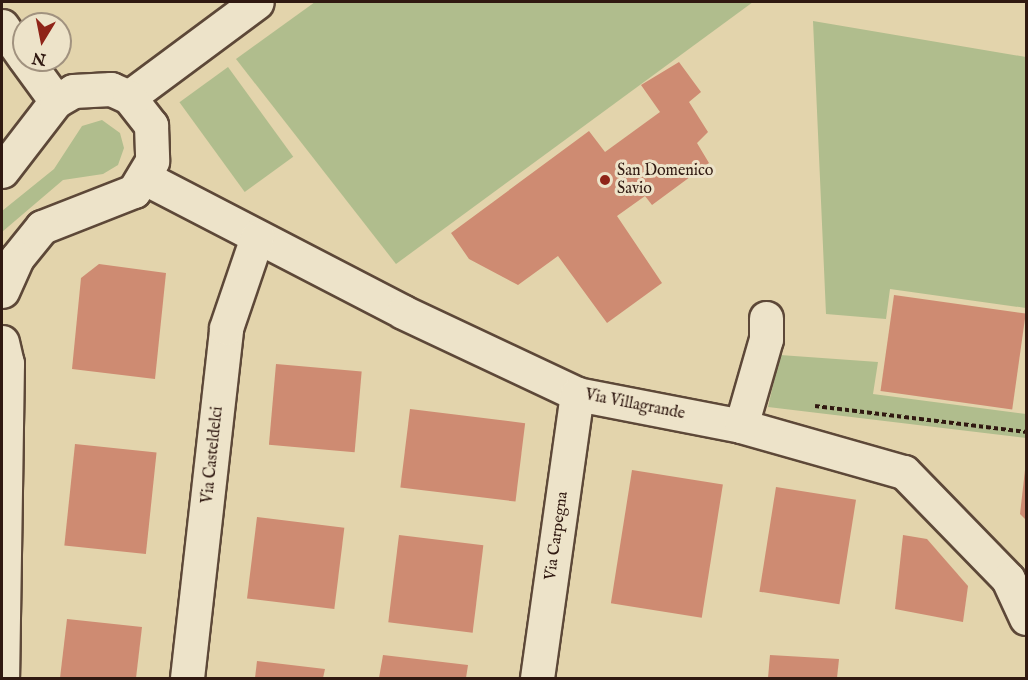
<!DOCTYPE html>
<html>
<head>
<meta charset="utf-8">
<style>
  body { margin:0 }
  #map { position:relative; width:1028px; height:680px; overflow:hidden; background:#e3d4ac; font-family:"IM FELL English",serif }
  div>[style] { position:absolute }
  .green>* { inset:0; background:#b0bd8d; transform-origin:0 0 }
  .building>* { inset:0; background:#ce8b72; transform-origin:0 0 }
  .path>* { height:4px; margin-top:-2px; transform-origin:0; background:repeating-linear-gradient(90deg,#301911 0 4.5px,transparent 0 7.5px) }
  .roads { filter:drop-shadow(2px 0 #5d4838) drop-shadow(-2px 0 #5d4838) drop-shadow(0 2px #5d4838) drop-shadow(0 -2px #5d4838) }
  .minor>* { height:33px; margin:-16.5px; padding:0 16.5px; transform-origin:16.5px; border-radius:16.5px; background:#ede3c9 }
  .dots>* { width:16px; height:16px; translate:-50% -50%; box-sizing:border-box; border:3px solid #ede3c9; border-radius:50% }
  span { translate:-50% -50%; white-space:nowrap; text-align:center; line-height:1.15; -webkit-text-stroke:6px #ede3c9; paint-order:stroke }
  .poi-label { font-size:16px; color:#301911 }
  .left { translate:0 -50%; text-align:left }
  .street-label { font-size:16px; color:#301911 }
  .frame { position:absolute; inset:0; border:3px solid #301911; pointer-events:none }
  .north { position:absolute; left:12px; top:12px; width:60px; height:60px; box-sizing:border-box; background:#ede3c9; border:2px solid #a1927f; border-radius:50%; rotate:190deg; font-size:16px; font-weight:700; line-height:24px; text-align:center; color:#301911 }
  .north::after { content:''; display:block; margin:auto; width:21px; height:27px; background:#8f2418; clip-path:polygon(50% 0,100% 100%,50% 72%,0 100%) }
</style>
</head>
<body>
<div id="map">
  <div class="green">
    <i style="clip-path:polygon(315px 2px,753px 2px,396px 264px,236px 59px)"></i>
    <i style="clip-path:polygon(813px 21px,1026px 57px,1026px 308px,890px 289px,886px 319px,826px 314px)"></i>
    <i style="left:228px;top:67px;width:111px;height:60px;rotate:54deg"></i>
    <i style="clip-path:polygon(102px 120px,120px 133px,124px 148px,118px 165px,103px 174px,63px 180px,2px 232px,2px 211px,54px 169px,82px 126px)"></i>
    <i style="clip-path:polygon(780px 355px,878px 362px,873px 394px,1026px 414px,1026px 438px,768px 407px)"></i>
  </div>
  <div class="building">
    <i style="clip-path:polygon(679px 62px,701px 92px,689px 102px,708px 132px,697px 143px,709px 163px,652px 205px,645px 196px,617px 216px,662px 283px,607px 323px,558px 256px,518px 285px,469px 259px,451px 233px,589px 131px,605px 152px,660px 112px,641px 85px)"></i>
    <i style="clip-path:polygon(99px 264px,166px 273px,155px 379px,72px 369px,81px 278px)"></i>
    <i style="left:894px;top:295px;width:133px;height:97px;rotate:8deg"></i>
    <i style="left:276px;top:364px;width:86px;height:81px;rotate:5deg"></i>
    <i style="left:410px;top:409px;width:116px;height:79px;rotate:7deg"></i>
    <i style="left:75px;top:444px;width:82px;height:102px;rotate:6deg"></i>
    <i style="left:632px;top:470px;width:92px;height:135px;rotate:9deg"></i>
    <i style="clip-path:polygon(1025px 470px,1026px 470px,1026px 520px,1020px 514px)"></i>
    <i style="left:776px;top:487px;width:81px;height:106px;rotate:9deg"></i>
    <i style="left:257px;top:517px;width:88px;height:82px;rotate:7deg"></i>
    <i style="left:399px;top:535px;width:85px;height:88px;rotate:7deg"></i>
    <i style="clip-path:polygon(903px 535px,927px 539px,968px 586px,963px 622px,895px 609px)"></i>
    <i style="clip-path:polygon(67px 619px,142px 627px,136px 678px,60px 678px)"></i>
    <i style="clip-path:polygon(383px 655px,468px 665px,466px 678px,379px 678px)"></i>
    <i style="clip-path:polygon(770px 655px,839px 659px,837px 678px,768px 678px)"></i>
    <i style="clip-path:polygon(257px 661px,325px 669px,323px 678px,255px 678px)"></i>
  </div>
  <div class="path">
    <i style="left:815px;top:406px;width:213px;rotate:7deg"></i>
  </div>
  <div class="roads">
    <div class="minor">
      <i style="left:2px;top:26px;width:38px;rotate:55deg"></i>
      <i style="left:26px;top:60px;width:51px;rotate:53.8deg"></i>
      <i style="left:129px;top:97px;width:159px;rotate:-36.6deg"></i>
      <i style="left:2px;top:171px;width:88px;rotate:-52.4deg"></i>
      <i style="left:56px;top:101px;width:20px;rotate:-30deg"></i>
      <i style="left:73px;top:91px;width:38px;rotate:-3deg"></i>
      <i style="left:111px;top:89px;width:20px;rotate:24deg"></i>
      <i style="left:129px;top:97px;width:36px;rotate:52deg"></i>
      <i style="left:151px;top:125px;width:36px;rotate:88deg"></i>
      <i style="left:152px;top:161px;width:35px;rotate:121deg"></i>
      <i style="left:134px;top:191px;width:99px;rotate:158.6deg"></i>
      <i style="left:42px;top:227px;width:40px;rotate:129deg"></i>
      <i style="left:17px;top:258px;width:36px;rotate:114deg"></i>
      <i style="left:145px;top:178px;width:291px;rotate:27.4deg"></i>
      <i style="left:403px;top:312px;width:192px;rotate:25.2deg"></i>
      <i style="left:577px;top:394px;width:167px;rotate:11deg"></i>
      <i style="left:741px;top:426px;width:169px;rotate:15.8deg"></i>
      <i style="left:904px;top:472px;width:149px;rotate:45.8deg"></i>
      <i style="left:1008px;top:579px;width:43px;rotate:65.2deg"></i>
      <i style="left:2px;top:342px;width:22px;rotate:77deg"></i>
      <i style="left:7px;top:363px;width:314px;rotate:90.9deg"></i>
      <i style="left:741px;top:426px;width:91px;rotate:-74deg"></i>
      <i style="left:766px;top:339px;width:21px;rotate:-90deg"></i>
      <i style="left:187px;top:678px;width:352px;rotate:-83.6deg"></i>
      <i style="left:226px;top:328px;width:96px;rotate:-71.2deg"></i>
      <i style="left:537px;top:678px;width:287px;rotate:-82deg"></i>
    </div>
  </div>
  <div class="dots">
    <i style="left:605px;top:180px;background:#8f2418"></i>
  </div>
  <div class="poi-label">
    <span class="left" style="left:617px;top:180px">San Domenico<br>Savio</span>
  </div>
  <div class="street-label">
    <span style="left:635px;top:405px;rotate:11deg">Via Villagrande</span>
    <span style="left:213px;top:455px;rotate:-84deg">Via Casteldelci</span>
    <span style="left:557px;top:536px;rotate:-82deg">Via Carpegna</span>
  </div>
  <div class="frame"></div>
  <div class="north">N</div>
</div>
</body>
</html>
